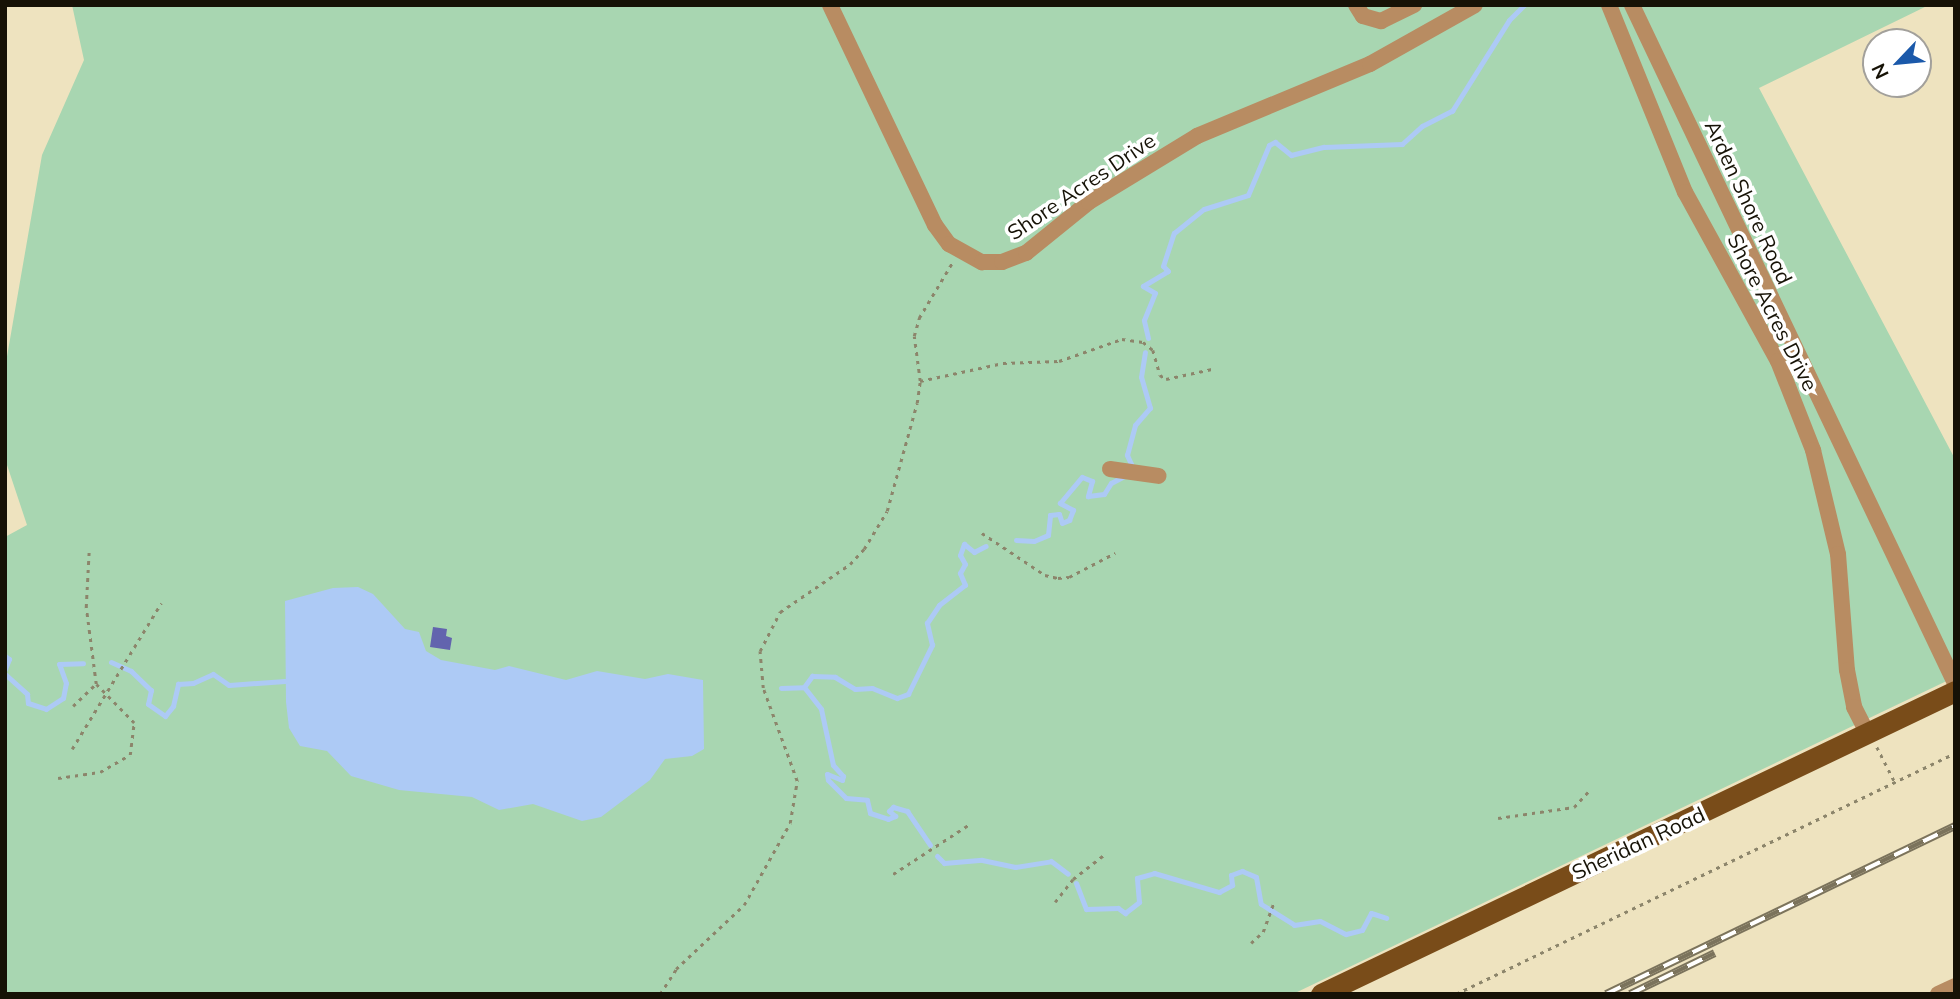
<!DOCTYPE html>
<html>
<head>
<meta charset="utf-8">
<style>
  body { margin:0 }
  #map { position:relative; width:1960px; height:999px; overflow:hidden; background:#eee3bf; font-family:Mulish,sans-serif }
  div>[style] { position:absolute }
  .green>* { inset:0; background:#a8d6b1 }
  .water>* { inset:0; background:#adcaf5 }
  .stream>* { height:5px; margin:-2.5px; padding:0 2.5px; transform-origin:2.5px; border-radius:2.5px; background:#adcaf5 }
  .building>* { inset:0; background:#6264ae }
  .path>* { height:2.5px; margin-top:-1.25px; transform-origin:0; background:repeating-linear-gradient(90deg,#8c856b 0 3.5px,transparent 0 8.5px) }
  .minor>* { height:16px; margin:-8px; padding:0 8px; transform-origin:8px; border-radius:8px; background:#b88c62 }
  .major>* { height:21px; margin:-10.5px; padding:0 10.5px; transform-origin:10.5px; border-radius:10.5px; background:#794c19 }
  .rail>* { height:8px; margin-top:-4px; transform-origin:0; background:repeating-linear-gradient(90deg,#fff 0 16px,#7b735c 0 32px); box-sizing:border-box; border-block:2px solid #7b735c }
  span { translate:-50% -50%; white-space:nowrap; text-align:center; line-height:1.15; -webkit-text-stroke:7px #fff; paint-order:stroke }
  .street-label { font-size:21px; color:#161206 }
  .frame { position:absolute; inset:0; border:7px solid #161206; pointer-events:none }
  .north { position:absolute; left:1862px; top:28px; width:70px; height:70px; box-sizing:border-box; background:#fff; border:2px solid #a2a09b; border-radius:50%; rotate:244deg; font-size:19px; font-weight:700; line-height:28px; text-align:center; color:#161206 }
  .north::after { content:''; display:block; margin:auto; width:24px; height:32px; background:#1b59aa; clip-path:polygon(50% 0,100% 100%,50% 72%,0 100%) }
</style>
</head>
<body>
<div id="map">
  <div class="green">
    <i style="clip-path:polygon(72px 5px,1929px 5px,1759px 88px,1955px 459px,1955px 677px,1293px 994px,5px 994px,5px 537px,27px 525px,5px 459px,5px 368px,42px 155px,84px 60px)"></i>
  </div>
  <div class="water">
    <i style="clip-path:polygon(333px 588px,358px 587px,373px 594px,405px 629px,419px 632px,426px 651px,441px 660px,495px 670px,509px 666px,566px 680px,597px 671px,645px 679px,668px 674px,703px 680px,704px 749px,692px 756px,665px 759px,650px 780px,601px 817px,582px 821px,533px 804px,499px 810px,472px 797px,399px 790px,351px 776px,327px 751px,300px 746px,289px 728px,286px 702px,285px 601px)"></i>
  </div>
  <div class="stream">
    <i style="left:1148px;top:338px;width:18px;rotate:-103deg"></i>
    <i style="left:1144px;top:320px;width:29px;rotate:-68deg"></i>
    <i style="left:1155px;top:293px;width:14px;rotate:-150deg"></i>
    <i style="left:1143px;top:286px;width:29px;rotate:-31deg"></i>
    <i style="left:1168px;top:271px;width:7px;rotate:-135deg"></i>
    <i style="left:1163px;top:266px;width:35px;rotate:-72deg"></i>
    <i style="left:1174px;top:233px;width:38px;rotate:-39deg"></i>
    <i style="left:1204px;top:209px;width:46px;rotate:-17.7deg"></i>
    <i style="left:1248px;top:195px;width:54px;rotate:-67.2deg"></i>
    <i style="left:1269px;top:145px;width:7px;rotate:-27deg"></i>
    <i style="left:1275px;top:142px;width:21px;rotate:39deg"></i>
    <i style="left:1291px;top:155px;width:34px;rotate:-14deg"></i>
    <i style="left:1324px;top:147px;width:78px;rotate:-2.2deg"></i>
    <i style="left:1402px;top:144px;width:27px;rotate:-42deg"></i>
    <i style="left:1422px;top:126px;width:34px;rotate:-27deg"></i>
    <i style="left:1452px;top:111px;width:107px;rotate:-57.9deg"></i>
    <i style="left:1509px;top:20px;width:21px;rotate:-45deg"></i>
    <i style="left:1016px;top:540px;width:18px;rotate:3deg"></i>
    <i style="left:1034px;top:541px;width:15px;rotate:-23deg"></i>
    <i style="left:1048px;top:535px;width:20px;rotate:-84deg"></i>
    <i style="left:1050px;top:515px;width:9px;rotate:-6deg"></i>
    <i style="left:1059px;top:514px;width:9px;rotate:72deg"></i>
    <i style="left:1062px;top:523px;width:8px;rotate:-23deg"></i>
    <i style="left:1069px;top:520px;width:11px;rotate:-68deg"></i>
    <i style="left:1073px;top:510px;width:15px;rotate:-152deg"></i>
    <i style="left:1060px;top:503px;width:34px;rotate:-50deg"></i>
    <i style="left:1082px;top:477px;width:11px;rotate:22deg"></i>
    <i style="left:1092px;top:481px;width:16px;rotate:105deg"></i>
    <i style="left:1088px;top:496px;width:16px;rotate:-7deg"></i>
    <i style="left:1104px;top:494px;width:13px;rotate:-58deg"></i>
    <i style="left:1111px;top:483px;width:15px;rotate:-28deg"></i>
    <i style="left:1124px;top:476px;width:14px;rotate:-60deg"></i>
    <i style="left:1131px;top:464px;width:10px;rotate:-114deg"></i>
    <i style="left:1127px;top:455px;width:31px;rotate:-75deg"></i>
    <i style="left:1135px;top:425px;width:23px;rotate:-49deg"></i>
    <i style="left:1150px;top:408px;width:32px;rotate:-106deg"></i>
    <i style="left:1141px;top:377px;width:25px;rotate:-81deg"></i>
    <i style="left:5px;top:656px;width:5px;rotate:37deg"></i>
    <i style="left:9px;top:659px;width:11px;rotate:112deg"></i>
    <i style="left:111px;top:662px;width:22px;rotate:24deg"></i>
    <i style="left:131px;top:671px;width:28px;rotate:44deg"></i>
    <i style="left:151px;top:690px;width:14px;rotate:102deg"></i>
    <i style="left:148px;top:704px;width:21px;rotate:35deg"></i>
    <i style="left:165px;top:716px;width:13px;rotate:-51deg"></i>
    <i style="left:173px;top:706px;width:23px;rotate:-77deg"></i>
    <i style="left:178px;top:684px;width:15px;rotate:-4deg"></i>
    <i style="left:193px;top:683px;width:22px;rotate:-24deg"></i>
    <i style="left:213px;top:674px;width:19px;rotate:35deg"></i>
    <i style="left:229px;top:685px;width:56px;rotate:-4.1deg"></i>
    <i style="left:5px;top:674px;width:30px;rotate:42deg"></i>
    <i style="left:27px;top:694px;width:9px;rotate:84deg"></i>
    <i style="left:28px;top:703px;width:19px;rotate:18deg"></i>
    <i style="left:46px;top:709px;width:20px;rotate:-33deg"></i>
    <i style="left:63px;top:698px;width:15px;rotate:-79deg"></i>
    <i style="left:66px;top:683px;width:20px;rotate:-110deg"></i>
    <i style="left:59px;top:664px;width:24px;rotate:-2deg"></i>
    <i style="left:804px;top:687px;width:14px;rotate:-54deg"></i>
    <i style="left:812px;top:676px;width:23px;rotate:2deg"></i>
    <i style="left:835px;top:677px;width:23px;rotate:31deg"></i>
    <i style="left:855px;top:689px;width:17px;rotate:-3deg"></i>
    <i style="left:872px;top:688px;width:27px;rotate:22deg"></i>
    <i style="left:897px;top:698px;width:12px;rotate:-20deg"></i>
    <i style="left:908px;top:694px;width:55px;rotate:-63.9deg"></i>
    <i style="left:932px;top:645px;width:23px;rotate:-103deg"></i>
    <i style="left:927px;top:623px;width:22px;rotate:-56deg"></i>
    <i style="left:939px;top:605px;width:33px;rotate:-38deg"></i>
    <i style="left:965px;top:585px;width:13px;rotate:-113deg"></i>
    <i style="left:960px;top:573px;width:10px;rotate:-61deg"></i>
    <i style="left:965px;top:564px;width:10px;rotate:-119deg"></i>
    <i style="left:960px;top:555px;width:12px;rotate:-70deg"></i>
    <i style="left:964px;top:544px;width:13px;rotate:39deg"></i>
    <i style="left:974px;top:552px;width:13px;rotate:-27deg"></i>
    <i style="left:804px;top:687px;width:28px;rotate:52deg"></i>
    <i style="left:821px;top:709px;width:57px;rotate:77.9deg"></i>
    <i style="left:833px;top:765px;width:15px;rotate:48deg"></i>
    <i style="left:843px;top:776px;width:4px;rotate:104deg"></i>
    <i style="left:842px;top:780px;width:16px;rotate:-158deg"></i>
    <i style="left:827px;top:774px;width:6px;rotate:81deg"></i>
    <i style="left:828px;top:780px;width:25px;rotate:45deg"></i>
    <i style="left:846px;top:798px;width:21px;rotate:5deg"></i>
    <i style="left:867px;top:800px;width:13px;rotate:77deg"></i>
    <i style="left:870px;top:813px;width:19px;rotate:18deg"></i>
    <i style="left:888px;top:819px;width:8px;rotate:-23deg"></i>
    <i style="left:895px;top:816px;width:8px;rotate:-140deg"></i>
    <i style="left:889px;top:811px;width:6px;rotate:-45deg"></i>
    <i style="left:893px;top:807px;width:15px;rotate:16deg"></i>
    <i style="left:907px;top:811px;width:41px;rotate:55.9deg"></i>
    <i style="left:781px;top:688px;width:23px;rotate:-2deg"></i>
    <i style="left:937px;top:856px;width:10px;rotate:45deg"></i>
    <i style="left:944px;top:863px;width:38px;rotate:-5deg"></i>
    <i style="left:982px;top:860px;width:34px;rotate:12deg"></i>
    <i style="left:1015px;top:867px;width:36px;rotate:-9deg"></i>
    <i style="left:1051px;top:861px;width:21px;rotate:37deg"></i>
    <i style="left:1076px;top:883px;width:28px;rotate:69deg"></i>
    <i style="left:1086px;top:909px;width:32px;rotate:-2deg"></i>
    <i style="left:1118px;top:908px;width:9px;rotate:36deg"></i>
    <i style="left:1125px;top:913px;width:18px;rotate:-38deg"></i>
    <i style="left:1139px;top:902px;width:24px;rotate:-95deg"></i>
    <i style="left:1137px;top:878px;width:18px;rotate:-16deg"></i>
    <i style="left:1154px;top:873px;width:68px;rotate:16.3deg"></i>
    <i style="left:1219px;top:892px;width:15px;rotate:-28deg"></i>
    <i style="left:1232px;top:885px;width:10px;rotate:-96deg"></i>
    <i style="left:1231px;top:875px;width:12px;rotate:-20deg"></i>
    <i style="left:1242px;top:871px;width:15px;rotate:23deg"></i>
    <i style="left:1256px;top:877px;width:27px;rotate:80deg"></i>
    <i style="left:1261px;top:904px;width:39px;rotate:32deg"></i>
    <i style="left:1294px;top:925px;width:26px;rotate:-9deg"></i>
    <i style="left:1320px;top:921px;width:29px;rotate:27deg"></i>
    <i style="left:1346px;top:934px;width:16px;rotate:-14deg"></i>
    <i style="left:1362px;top:930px;width:19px;rotate:-62deg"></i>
    <i style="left:1371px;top:913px;width:16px;rotate:18deg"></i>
  </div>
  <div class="building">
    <i style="clip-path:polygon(433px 627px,447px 629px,446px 636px,452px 638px,450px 650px,430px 647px)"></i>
  </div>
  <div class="path">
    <i style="left:920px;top:381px;width:85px;rotate:-12.2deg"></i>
    <i style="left:1003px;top:363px;width:56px;rotate:-2deg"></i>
    <i style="left:1059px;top:361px;width:67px;rotate:-19.2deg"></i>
    <i style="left:1122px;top:339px;width:21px;rotate:8deg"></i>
    <i style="left:1143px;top:342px;width:13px;rotate:39deg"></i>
    <i style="left:1153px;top:350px;width:26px;rotate:74deg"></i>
    <i style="left:1160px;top:375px;width:7px;rotate:34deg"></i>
    <i style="left:1166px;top:379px;width:47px;rotate:-12.3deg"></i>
    <i style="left:982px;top:533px;width:76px;rotate:33.7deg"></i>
    <i style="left:1045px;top:575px;width:13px;rotate:13deg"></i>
    <i style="left:1058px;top:578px;width:11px;rotate:-5deg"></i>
    <i style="left:1069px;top:577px;width:52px;rotate:-27.6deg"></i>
    <i style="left:73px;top:706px;width:32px;rotate:-44deg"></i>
    <i style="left:96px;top:684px;width:78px;rotate:-97.4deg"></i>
    <i style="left:86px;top:607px;width:58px;rotate:-87deg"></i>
    <i style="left:1877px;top:747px;width:39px;rotate:63deg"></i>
    <i style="left:72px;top:749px;width:171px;rotate:-58.6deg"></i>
    <i style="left:58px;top:778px;width:42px;rotate:-8.1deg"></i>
    <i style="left:100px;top:772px;width:34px;rotate:-30deg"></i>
    <i style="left:130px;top:755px;width:32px;rotate:-83deg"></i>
    <i style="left:134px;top:723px;width:54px;rotate:-134.3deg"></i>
    <i style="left:1498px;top:818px;width:77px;rotate:-8.2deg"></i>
    <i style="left:1574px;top:807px;width:23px;rotate:-47deg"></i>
    <i style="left:893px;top:874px;width:92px;rotate:-33deg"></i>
    <i style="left:1055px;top:902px;width:29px;rotate:-52deg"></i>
    <i style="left:1073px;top:879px;width:41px;rotate:-38deg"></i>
    <i style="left:1251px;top:943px;width:16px;rotate:-43deg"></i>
    <i style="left:1263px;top:932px;width:30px;rotate:-70deg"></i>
    <i style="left:660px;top:994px;width:30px;rotate:-57deg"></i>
    <i style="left:676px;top:969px;width:93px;rotate:-43.3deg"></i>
    <i style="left:744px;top:905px;width:94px;rotate:-60.7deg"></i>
    <i style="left:790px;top:823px;width:43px;rotate:-80.5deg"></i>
    <i style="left:797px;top:781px;width:99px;rotate:-110.1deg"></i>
    <i style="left:763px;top:688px;width:37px;rotate:-95deg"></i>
    <i style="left:760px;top:651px;width:44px;rotate:-62.9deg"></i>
    <i style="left:780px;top:612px;width:85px;rotate:-34.4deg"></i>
    <i style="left:850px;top:564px;width:21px;rotate:-47deg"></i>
    <i style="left:864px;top:549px;width:44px;rotate:-58.8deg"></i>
    <i style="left:887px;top:511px;width:112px;rotate:-74.5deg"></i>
    <i style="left:917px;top:403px;width:22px;rotate:-82deg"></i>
    <i style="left:920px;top:381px;width:45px;rotate:-97.6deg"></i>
    <i style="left:914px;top:336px;width:19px;rotate:-74deg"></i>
    <i style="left:919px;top:318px;width:64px;rotate:-59deg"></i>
    <i style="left:1456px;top:994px;width:554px;rotate:-25.78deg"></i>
  </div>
  <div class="minor">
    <i style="left:830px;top:5px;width:244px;rotate:64.5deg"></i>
    <i style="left:935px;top:225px;width:24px;rotate:54deg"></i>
    <i style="left:949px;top:244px;width:38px;rotate:29deg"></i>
    <i style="left:982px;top:262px;width:20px"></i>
    <i style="left:1002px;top:262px;width:26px;rotate:-21deg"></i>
    <i style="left:1026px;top:253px;width:81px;rotate:-39deg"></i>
    <i style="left:1089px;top:202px;width:127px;rotate:-31.4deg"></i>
    <i style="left:1197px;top:136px;width:187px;rotate:-22.6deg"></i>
    <i style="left:1370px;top:64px;width:120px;rotate:-29.3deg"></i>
    <i style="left:1356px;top:5px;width:13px;rotate:58deg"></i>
    <i style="left:1363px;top:16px;width:19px;rotate:16deg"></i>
    <i style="left:1381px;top:21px;width:37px;rotate:-26deg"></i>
    <i style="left:1609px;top:5px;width:202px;rotate:67.9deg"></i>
    <i style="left:1685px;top:192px;width:193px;rotate:61.2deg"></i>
    <i style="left:1778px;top:361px;width:96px;rotate:68.5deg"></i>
    <i style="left:1813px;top:450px;width:107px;rotate:76.5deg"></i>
    <i style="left:1838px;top:554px;width:116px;rotate:85.6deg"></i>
    <i style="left:1847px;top:670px;width:38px;rotate:79deg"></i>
    <i style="left:1854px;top:707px;width:29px;rotate:63deg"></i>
    <i style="left:1632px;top:5px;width:751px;rotate:64.53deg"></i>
    <i style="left:1110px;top:469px;width:49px;rotate:8.1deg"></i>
    <i style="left:1938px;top:994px;width:19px;rotate:-25deg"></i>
  </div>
  <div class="major">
    <i style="left:1321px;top:994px;width:703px;rotate:-25.54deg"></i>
  </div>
  <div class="rail">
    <i style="left:1606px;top:994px;width:387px;rotate:-25.7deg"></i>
    <i style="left:1630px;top:994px;width:94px;rotate:-25.8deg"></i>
  </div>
  <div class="street-label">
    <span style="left:1081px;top:186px;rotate:-34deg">Shore Acres Drive</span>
    <span style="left:1749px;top:202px;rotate:65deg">Arden Shore Road</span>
    <span style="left:1773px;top:312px;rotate:63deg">Shore Acres Drive</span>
    <span style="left:1638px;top:843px;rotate:-25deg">Sheridan Road</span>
  </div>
  <div class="frame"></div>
  <div class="north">N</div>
</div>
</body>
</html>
